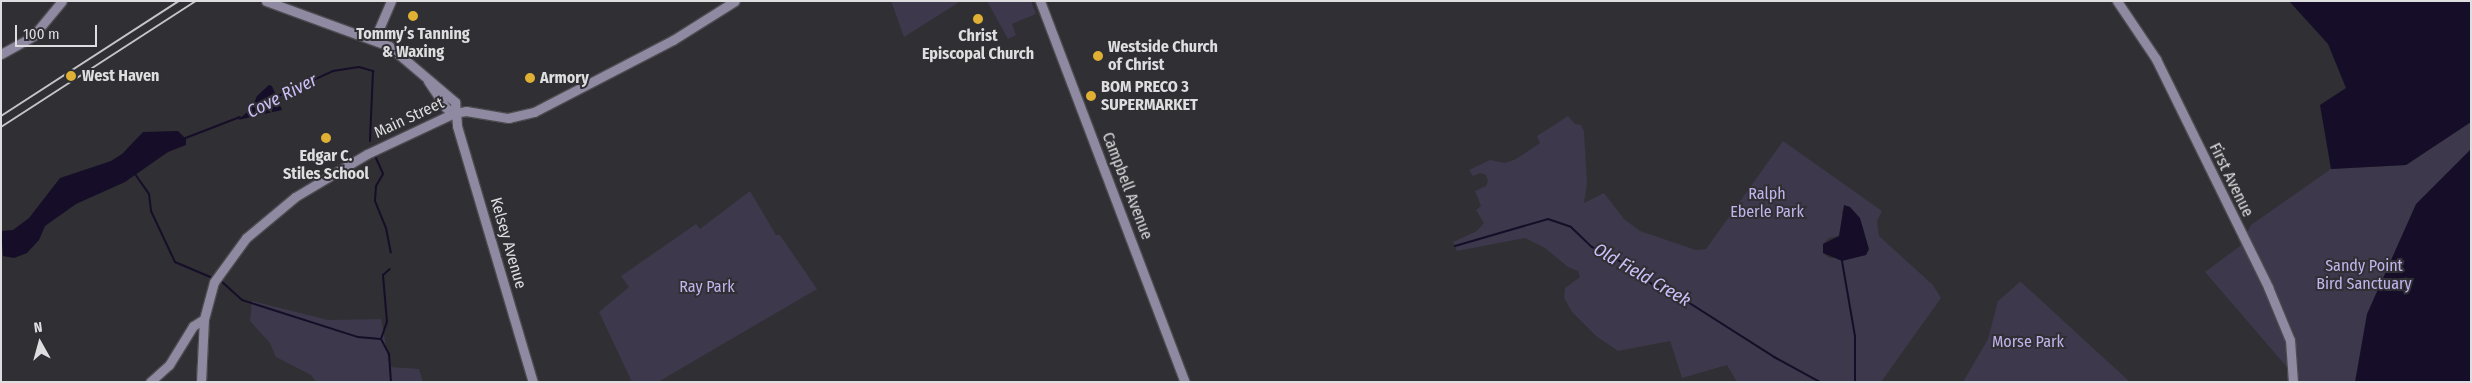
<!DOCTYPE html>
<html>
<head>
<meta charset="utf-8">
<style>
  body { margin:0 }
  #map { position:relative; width:2472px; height:383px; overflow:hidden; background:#302f33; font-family:"Fira Sans Condensed",sans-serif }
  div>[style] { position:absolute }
  .green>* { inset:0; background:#3d384b }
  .water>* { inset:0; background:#160e28 }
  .stream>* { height:2px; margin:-1px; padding:0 1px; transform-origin:1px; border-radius:1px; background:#160e28 }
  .roads { filter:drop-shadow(1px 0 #4c4b4f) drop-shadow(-1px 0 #4c4b4f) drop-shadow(0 1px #4c4b4f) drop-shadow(0 -1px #4c4b4f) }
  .secondary>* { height:9px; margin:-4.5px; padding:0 4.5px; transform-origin:4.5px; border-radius:4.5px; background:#8f89a1 }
  .rail>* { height:2px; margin:-1px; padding:0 1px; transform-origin:1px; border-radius:1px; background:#c5c5c7 }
  .dots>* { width:14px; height:14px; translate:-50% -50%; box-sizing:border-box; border:2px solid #302f33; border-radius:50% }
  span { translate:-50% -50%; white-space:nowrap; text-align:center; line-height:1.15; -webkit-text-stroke:4px #302f33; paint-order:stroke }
  .poi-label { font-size:16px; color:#dedee0; font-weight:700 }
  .left { translate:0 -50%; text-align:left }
  .street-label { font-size:16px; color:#dedee0 }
  .park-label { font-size:16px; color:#c3b4ee }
  .water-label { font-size:18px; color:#cebffa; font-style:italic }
  .frame { position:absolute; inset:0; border:2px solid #dedee0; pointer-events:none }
  .north { position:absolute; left:15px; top:318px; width:50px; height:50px; -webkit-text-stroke:4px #302f33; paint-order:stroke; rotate:353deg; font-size:14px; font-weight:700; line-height:20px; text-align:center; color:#dedee0 }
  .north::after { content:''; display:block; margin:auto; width:18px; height:22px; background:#dedee0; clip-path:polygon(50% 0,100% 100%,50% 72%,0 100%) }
  .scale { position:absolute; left:15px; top:25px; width:82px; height:22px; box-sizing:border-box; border:2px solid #dedee0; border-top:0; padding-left:6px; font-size:15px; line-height:18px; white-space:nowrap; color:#dedee0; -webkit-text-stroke:4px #302f33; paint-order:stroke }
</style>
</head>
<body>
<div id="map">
  <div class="green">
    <i style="clip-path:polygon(891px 1px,961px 1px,904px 37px)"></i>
    <i style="clip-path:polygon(987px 1px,1031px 1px,1036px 14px,1012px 24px,1016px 35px,1008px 39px)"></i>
    <i style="clip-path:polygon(evenodd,1568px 116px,1575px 124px,1581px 125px,1584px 131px,1587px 183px,1584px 203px,1604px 193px,1624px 219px,1640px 231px,1696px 250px,1706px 249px,1783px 141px,1882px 211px,1877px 221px,1879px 236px,1933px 285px,1941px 298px,1881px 382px,1737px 382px,1727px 365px,1682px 378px,1670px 341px,1618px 351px,1596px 336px,1572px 312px,1564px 298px,1565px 288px,1580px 277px,1578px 271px,1568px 267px,1545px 248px,1525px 238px,1457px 251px,1453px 242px,1477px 231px,1484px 223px,1476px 210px,1481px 206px,1475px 191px,1486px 186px,1488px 181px,1486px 175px,1480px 173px,1473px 176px,1469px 170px,1490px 160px,1505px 163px,1516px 159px,1540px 143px,1537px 136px,1568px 116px,1841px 209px,1866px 255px,1829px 258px,1823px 253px,1823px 244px,1829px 238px,1839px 236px,1844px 222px,1841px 209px)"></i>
    <i style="clip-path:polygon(2471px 122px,2471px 382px,2297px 382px,2297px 374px,2286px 366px,2205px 272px,2240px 246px,2251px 225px,2331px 169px,2406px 165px)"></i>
    <i style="clip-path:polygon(750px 191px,776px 235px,780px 235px,817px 289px,658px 382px,632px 382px,599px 312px,629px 287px,621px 276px,696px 224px,700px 229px)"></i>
    <i style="clip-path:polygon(2020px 282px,2021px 282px,2130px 382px,1963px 382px,1988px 339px,1998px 301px)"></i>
    <i style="clip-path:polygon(252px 301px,328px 320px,381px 319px,390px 367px,419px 369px,423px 382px,316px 382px,311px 375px,276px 357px,270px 343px,250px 321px)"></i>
  </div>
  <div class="water">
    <i style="clip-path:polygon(2289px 1px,2471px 1px,2471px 122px,2406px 165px,2331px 169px,2320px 105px,2346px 88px,2328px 44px)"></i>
    <i style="clip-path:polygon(269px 85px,272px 86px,282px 110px,238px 120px,252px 108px,257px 96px)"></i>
    <i style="clip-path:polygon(178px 131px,186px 139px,186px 145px,168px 152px,125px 182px,76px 204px,45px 226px,39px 240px,27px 253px,14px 258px,3px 256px,1px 231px,13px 230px,29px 218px,60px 178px,111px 161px,122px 154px,143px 132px)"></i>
    <i style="clip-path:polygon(2471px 149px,2471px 382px,2355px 382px,2367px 314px,2416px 204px)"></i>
    <i style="clip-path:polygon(1844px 205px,1850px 207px,1860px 218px,1869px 249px,1866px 255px,1842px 261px,1823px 253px,1823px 244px,1839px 236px)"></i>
  </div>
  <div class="stream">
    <i style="left:276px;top:97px;width:63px;rotate:-24.5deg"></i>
    <i style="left:333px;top:71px;width:26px;rotate:-9deg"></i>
    <i style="left:359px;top:67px;width:15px;rotate:16deg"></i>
    <i style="left:373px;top:71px;width:70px;rotate:92.5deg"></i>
    <i style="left:183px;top:139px;width:61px;rotate:-21.1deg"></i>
    <i style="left:376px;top:158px;width:17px;rotate:66deg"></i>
    <i style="left:383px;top:174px;width:14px;rotate:120deg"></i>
    <i style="left:376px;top:186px;width:15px;rotate:94deg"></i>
    <i style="left:375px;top:201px;width:29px;rotate:68deg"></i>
    <i style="left:386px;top:228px;width:25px;rotate:79deg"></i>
    <i style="left:135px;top:174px;width:24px;rotate:55deg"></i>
    <i style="left:149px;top:194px;width:17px;rotate:83deg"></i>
    <i style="left:151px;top:211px;width:56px;rotate:64.8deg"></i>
    <i style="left:175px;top:262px;width:39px;rotate:23deg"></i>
    <i style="left:1455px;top:246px;width:97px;rotate:-16.2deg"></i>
    <i style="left:1548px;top:219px;width:24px;rotate:19deg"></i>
    <i style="left:1571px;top:227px;width:29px;rotate:44deg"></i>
    <i style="left:1592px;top:247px;width:35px;rotate:27deg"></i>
    <i style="left:1623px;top:263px;width:36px;rotate:36deg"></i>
    <i style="left:1652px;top:284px;width:18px;rotate:19deg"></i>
    <i style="left:1669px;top:290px;width:125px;rotate:32.5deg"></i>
    <i style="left:1774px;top:357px;width:52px;rotate:28.5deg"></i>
    <i style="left:1842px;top:261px;width:76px;rotate:80.2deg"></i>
    <i style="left:1855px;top:336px;width:46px;rotate:90deg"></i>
    <i style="left:221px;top:281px;width:28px;rotate:42deg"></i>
    <i style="left:242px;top:300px;width:122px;rotate:17.7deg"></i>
    <i style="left:358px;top:337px;width:23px;rotate:5deg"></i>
    <i style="left:381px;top:339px;width:17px;rotate:62deg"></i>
    <i style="left:389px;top:354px;width:28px;rotate:86deg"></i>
    <i style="left:381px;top:339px;width:18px;rotate:-71deg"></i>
    <i style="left:387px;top:322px;width:47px;rotate:-94.9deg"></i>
    <i style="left:383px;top:275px;width:9px;rotate:-41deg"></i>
  </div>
  <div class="roads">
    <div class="secondary">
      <i style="left:266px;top:1px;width:131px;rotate:20.1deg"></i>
      <i style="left:389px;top:46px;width:87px;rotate:40.3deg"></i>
      <i style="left:455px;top:102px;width:24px;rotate:85deg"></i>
      <i style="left:457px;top:126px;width:267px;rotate:73.5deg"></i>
      <i style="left:1040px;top:1px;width:408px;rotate:69.2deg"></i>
      <i style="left:2117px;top:1px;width:70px;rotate:56.1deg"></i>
      <i style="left:2156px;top:59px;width:254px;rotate:63.8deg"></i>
      <i style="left:2268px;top:287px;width:57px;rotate:67.5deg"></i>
      <i style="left:2290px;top:340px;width:42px;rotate:85.9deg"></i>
      <i style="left:375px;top:38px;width:40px;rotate:-66.6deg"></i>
      <i style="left:1px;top:54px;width:37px;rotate:-29deg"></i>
      <i style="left:33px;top:36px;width:45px;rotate:-50.4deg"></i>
      <i style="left:428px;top:81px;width:32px;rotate:56deg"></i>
      <i style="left:446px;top:108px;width:9px;rotate:32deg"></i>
      <i style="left:150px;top:382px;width:25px;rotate:-42deg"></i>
      <i style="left:169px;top:365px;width:46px;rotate:-58.4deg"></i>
      <i style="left:193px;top:326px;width:13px;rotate:-32deg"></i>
      <i style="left:201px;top:382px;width:63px;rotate:-87.3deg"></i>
      <i style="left:204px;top:319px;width:38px;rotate:-75deg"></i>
      <i style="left:214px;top:282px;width:54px;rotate:-54deg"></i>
      <i style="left:246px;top:238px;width:64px;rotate:-39.9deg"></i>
      <i style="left:295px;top:197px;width:84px;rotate:-30.8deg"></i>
      <i style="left:367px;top:154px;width:96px;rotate:-25.2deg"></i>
      <i style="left:454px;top:113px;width:12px;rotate:-9deg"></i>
      <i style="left:466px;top:111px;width:43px;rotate:9.5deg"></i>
      <i style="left:508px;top:118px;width:27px;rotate:-13deg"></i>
      <i style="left:534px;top:112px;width:157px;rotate:-27.4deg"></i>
      <i style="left:673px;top:40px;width:73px;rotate:-32.2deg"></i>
    </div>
  </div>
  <div class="rail">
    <i style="left:1px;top:116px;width:212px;rotate:-32.9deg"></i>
    <i style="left:1px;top:127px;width:232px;rotate:-32.9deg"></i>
  </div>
  <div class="dots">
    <i style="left:413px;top:16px;background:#e0b034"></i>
    <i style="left:978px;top:19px;background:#e0b034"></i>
    <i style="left:1098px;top:56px;background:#e0b034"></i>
    <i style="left:71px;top:76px;background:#e0b034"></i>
    <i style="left:530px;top:78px;background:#e0b034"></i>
    <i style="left:1091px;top:96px;background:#e0b034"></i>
    <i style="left:326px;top:138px;background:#e0b034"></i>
  </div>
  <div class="poi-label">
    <span style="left:413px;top:43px">Tommy’s Tanning<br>&amp; Waxing</span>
    <span style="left:978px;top:45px">Christ<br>Episcopal Church</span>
    <span class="left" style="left:1108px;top:56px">Westside Church<br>of Christ</span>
    <span class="left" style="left:82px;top:76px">West Haven</span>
    <span class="left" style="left:540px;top:78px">Armory</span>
    <span class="left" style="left:1101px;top:96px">BOM PRECO 3<br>SUPERMARKET</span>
    <span style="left:326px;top:165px">Edgar C.<br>Stiles School</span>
  </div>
  <div class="street-label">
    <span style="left:409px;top:118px;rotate:-25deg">Main Street</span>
    <span style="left:2231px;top:180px;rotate:64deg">First Avenue</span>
    <span style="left:1127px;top:186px;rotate:69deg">Campbell Avenue</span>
    <span style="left:508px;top:243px;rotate:74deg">Kelsey Avenue</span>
  </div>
  <div class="park-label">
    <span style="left:1767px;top:203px">Ralph<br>Eberle Park</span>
    <span style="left:2364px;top:275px">Sandy Point<br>Bird Sanctuary</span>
    <span style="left:707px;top:287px">Ray Park</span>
    <span style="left:2028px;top:342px">Morse Park</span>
  </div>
  <div class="water-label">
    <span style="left:282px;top:96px;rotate:-27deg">Cove River</span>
    <span style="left:1642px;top:275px;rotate:30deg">Old Field Creek</span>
  </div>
  <div class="frame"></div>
  <div class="north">N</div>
  <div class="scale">100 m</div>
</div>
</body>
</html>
